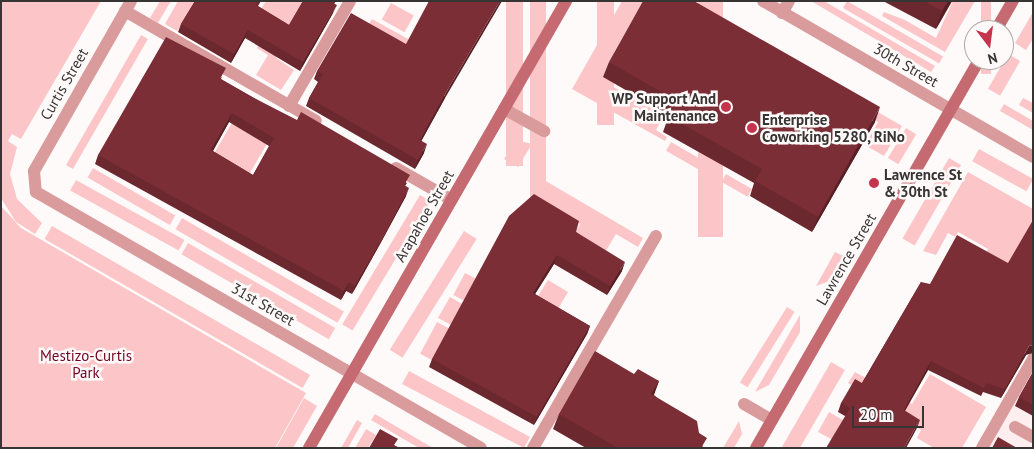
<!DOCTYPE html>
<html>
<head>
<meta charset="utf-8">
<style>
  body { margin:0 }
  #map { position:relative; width:1034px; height:449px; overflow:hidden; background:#fffafa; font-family:"PT Sans",sans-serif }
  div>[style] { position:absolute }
  .built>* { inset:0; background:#feeeef }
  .green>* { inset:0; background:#fcc6c8; transform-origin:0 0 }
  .lane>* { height:12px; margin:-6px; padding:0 6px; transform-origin:6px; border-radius:6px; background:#da9b9d }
  .street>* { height:12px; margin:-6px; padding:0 6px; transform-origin:6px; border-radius:6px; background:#da9b9d }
  .secondary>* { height:12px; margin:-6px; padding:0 6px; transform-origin:6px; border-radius:6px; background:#c46a70 }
  .wall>* { inset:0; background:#6b282f }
  .shaded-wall>* { inset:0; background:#572026 }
  .building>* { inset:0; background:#7c2e37 }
  .dots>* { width:14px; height:14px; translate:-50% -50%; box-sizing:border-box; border:2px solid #fffafa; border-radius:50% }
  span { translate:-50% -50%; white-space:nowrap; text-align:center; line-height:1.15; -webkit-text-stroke:5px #fffafa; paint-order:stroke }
  .street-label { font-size:15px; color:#373434 }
  .poi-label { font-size:15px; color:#373434; font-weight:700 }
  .right { translate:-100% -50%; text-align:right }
  .left { translate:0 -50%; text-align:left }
  .park-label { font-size:15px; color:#710320 }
  .frame { position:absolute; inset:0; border:2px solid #373434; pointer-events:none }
  .north { position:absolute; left:964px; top:20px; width:50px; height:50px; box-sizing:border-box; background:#fffafa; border:1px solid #afabab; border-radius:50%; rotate:165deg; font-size:14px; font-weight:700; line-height:20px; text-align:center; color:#373434 }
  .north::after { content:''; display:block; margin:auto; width:18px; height:22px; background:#c5344c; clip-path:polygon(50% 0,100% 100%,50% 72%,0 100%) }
  .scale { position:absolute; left:852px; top:406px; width:72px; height:22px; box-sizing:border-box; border:2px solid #373434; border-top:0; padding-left:6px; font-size:15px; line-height:18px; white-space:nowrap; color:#373434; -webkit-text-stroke:4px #fffafa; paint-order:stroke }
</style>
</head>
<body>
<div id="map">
  <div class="built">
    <i style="clip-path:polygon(1033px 369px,1033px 448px,988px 448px)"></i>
  </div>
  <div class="green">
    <i style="clip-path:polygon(1px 1px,101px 1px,21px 139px,12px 134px,8px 141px,17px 147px,10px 174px,17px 199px,42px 223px,35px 234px,16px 222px,1px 198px)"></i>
    <i style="clip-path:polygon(160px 1px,171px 1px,158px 23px,150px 18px)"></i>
    <i style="clip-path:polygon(178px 1px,198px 1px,177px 31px,165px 24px)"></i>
    <i style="clip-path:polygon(266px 1px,303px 1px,287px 29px,259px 12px)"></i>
    <i style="left:506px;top:1px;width:17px;height:165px"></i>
    <i style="left:530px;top:1px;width:16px;height:202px"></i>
    <i style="left:597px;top:1px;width:17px;height:124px"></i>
    <i style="clip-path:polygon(622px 1px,643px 1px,599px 79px,664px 115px,656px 130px,667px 137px,665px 141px,572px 89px)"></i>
    <i style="left:698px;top:1px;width:25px;height:236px"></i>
    <i style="clip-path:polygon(811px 1px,824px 1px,935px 66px,931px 72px)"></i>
    <i style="left:847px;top:1px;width:111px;height:8px;rotate:30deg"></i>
    <i style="clip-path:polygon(953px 1px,975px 1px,945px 52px,882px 16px,884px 12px,905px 20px,936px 38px)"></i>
    <i style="left:981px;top:1px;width:10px;height:73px"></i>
    <i style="left:391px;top:3px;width:26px;height:19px;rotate:29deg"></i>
    <i style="clip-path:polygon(1033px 12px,1033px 39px,1026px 50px,1015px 43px)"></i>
    <i style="left:372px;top:19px;width:47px;height:13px;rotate:29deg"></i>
    <i style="clip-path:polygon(271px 26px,289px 37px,276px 58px,294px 70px,281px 90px,256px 75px,268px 55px,257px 48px)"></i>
    <i style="left:141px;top:35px;width:8px;height:150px;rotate:30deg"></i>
    <i style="clip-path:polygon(747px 36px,902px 126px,884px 156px,865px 145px,878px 122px,742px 43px)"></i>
    <i style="left:1008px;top:54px;width:14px;height:40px;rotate:30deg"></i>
    <i style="clip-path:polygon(247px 97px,282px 118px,247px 178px,198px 181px)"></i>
    <i style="clip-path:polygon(1023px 98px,1033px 103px,1033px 113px,1019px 105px)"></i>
    <i style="clip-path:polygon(1004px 104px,1033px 121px,1033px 130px,1000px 111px)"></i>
    <i style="left:906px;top:128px;width:12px;height:35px;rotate:31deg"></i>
    <i style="clip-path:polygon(516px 140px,532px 144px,518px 167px,504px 159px)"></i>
    <i style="left:671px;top:142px;width:54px;height:10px;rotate:30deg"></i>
    <i style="left:979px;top:149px;width:62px;height:14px;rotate:29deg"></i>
    <i style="left:949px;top:158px;width:14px;height:93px;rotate:30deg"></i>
    <i style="left:93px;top:168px;width:95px;height:11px;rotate:30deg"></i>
    <i style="clip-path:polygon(968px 172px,1033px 209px,1033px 222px,1007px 271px,984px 258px,988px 249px,958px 232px,955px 237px,948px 233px,936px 255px,923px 251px)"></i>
    <i style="left:726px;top:174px;width:30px;height:9px;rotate:30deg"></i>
    <i style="left:76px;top:180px;width:124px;height:12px;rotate:29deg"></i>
    <i style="clip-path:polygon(544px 180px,643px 238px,638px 247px,616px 234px,601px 259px,575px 233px,580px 224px,534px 196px)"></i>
    <i style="left:420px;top:195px;width:12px;height:151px;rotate:31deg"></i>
    <i style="clip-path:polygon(1px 206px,21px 228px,306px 393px,275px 448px,1px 448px)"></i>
    <i style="left:182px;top:218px;width:187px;height:13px;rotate:30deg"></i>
    <i style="left:52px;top:226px;width:298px;height:15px;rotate:30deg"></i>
    <i style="left:464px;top:231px;width:15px;height:140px;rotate:32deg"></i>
    <i style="left:188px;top:243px;width:170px;height:13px;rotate:30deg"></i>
    <i style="clip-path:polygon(835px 252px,845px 257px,832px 280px,816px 286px)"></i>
    <i style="left:465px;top:273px;width:15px;height:25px;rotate:28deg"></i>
    <i style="clip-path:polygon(548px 280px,568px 292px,555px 314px,527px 290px,538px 296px)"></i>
    <i style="left:450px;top:297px;width:16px;height:24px;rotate:30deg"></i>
    <i style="left:787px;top:307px;width:9px;height:89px;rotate:32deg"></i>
    <i style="clip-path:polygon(800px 315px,800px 332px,769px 385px,755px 392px)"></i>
    <i style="left:437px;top:322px;width:15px;height:36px;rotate:28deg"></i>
    <i style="left:831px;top:362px;width:16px;height:99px;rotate:30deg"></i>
    <i style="clip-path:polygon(409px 371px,530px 437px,524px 448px,402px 384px)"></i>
    <i style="clip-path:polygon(855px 372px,912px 404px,930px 374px,986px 407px,962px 448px,934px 448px,917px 438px,921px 430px,848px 383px)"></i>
    <i style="clip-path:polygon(304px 398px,317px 406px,293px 448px,276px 448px)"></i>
    <i style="clip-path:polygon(829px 412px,869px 435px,840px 444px,818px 432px)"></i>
    <i style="clip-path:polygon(375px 414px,433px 448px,419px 448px,371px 420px)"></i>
    <i style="clip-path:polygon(357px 420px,362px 423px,348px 448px,341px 448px)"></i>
    <i style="clip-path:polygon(739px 421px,742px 434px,734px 448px,723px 448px)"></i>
    <i style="clip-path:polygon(366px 429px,376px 435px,368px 448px,355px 448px)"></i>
  </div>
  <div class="lane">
    <i style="left:125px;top:11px;width:220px;rotate:29.9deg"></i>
    <i style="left:782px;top:13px;width:14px;rotate:-60deg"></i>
    <i style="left:289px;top:106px;width:121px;rotate:-59.8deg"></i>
    <i style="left:504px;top:109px;width:46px;rotate:28.8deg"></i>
    <i style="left:396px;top:168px;width:64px;rotate:29.7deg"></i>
    <i style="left:744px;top:404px;width:32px;rotate:30deg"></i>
    <i style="left:1015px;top:427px;width:21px;rotate:29deg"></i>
    <i style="left:533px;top:448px;width:245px;rotate:-59.9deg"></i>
    <i style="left:982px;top:448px;width:103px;rotate:-60.2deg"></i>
  </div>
  <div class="street">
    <i style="left:131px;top:1px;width:196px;rotate:119.7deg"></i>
    <i style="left:34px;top:171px;width:21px;rotate:85deg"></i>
    <i style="left:36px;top:192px;width:513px;rotate:29.91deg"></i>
    <i style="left:763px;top:1px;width:312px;rotate:30deg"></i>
  </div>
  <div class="secondary">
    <i style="left:996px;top:30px;width:34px;rotate:-60deg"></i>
    <i style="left:309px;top:448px;width:516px;rotate:-60.1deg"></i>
    <i style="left:756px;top:448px;width:448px;rotate:-60.1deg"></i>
  </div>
  <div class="wall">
    <i style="clip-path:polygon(195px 1px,261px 1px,258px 6px,289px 25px,303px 1px,336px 1px,334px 4px,333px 13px,300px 71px,245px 38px,231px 63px,178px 32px,181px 24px)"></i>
    <i style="clip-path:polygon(883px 1px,952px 1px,936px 29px)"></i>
    <i style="clip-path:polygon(406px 44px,445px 98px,421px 141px,424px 153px,415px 169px,306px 106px,309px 98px,318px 82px,314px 79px,317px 71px)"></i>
    <i style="clip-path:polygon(609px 62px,875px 122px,812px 232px,750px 196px,754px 183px,663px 132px,669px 115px,603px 77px)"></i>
    <i style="clip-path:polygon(evenodd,222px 77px,221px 79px,254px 98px,407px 183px,405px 186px,406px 196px,380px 244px,352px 294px,346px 291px,341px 300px,95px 164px,98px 155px,222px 77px,229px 122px,269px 146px,253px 175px,213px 151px,229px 122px)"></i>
    <i style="clip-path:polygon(576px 232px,622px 271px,607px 295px,554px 264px,535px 294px,590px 326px,587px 334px,534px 425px,429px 367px,432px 359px)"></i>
    <i style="clip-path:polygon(921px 282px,1026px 355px,1001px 398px,983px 392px,981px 396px,928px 370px,905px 411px,917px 428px,845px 416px,838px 412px,841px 403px,862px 383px)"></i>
    <i style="clip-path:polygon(1033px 372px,1033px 416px,1015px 406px,1019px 397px)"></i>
    <i style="clip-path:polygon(634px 374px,659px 381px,654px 395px,699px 433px,703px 448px,586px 448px,553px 429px,559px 414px)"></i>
  </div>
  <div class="shaded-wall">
    <i style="clip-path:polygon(500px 1px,502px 1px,445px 98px,417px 149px,420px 140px,448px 89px)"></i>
    <i style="clip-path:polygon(948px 1px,952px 1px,936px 29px,942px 11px)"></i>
    <i style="clip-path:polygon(337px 5px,333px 13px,300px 71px,303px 62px)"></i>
    <i style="clip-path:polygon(248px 30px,245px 38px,231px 63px,234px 54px)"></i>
    <i style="clip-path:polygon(880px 107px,875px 122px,812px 232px,818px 217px)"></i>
    <i style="clip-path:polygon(232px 113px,229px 122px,208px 159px,211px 150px)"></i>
    <i style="clip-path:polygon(427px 144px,424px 153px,415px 169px,418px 160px)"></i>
    <i style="clip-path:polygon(409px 188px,406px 196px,380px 244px,352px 294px,355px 286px)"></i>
    <i style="clip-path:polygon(557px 255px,554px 264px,530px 302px,533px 293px)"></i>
    <i style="clip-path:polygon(625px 262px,622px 271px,607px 295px,610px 286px)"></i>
    <i style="clip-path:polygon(349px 282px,346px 291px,341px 300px,344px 291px)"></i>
    <i style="clip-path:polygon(590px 326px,587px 334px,534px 425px,537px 417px)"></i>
    <i style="clip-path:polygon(1033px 345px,1033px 353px,1026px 355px,1001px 398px,1005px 389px,1029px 346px)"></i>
    <i style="clip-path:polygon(931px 361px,928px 370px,900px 419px,904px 410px)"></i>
    <i style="clip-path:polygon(659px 381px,653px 396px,651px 394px)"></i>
    <i style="clip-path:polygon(920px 420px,917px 428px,906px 448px,904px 448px)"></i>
  </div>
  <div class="building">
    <i style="clip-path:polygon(195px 1px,259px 1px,256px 5px,289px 25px,303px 1px,334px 1px,333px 3px,337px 5px,303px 62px,248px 30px,234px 54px,181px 24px)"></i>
    <i style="clip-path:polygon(429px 1px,500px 1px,448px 89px,420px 140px,427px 144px,418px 160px,309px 98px,323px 74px,317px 71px,351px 13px,406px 44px)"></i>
    <i style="clip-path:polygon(643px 1px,694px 1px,880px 107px,818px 217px,755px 181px,762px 169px,668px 116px,677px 101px,609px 62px)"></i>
    <i style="clip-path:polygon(924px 1px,948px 1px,942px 11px)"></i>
    <i style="clip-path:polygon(evenodd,166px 37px,226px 68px,220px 79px,254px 98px,297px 120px,301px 112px,410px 175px,404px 185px,409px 188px,384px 236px,355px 286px,349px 282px,344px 291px,98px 155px,166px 37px,232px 113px,274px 138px,253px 175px,211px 150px,232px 113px)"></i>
    <i style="clip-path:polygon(534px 194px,579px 221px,576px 232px,625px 262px,610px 286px,557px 255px,533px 293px,590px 326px,537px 417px,432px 359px,509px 216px)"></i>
    <i style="clip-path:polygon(1033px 220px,1033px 345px,1029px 346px,1005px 389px,986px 383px,984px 388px,931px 361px,904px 410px,920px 420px,904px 448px,826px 448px,850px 408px,841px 403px,855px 379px,862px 383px,921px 282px,930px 284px,957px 235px,1008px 263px)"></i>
    <i style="clip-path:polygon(595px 351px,634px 374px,638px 369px,659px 381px,651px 394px,697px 421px,699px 433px,707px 438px,701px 448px,618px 448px,559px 414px)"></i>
    <i style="clip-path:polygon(1033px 372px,1033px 405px,1019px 397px)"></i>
    <i style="clip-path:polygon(380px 429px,398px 439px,394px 445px,400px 448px,369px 448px)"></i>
    <i style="clip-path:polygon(998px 437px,1017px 448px,992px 448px)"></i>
  </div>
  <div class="dots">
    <i style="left:726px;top:107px;background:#c5344c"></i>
    <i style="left:752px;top:128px;background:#c5344c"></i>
    <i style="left:874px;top:183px;background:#c5344c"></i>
  </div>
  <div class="street-label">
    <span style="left:906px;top:65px;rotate:30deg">30th Street</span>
    <span style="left:64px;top:84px;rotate:-60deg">Curtis Street</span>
    <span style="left:424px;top:216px;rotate:-60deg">Arapahoe Street</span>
    <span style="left:846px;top:259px;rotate:-60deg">Lawrence Street</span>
    <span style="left:263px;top:304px;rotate:30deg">31st Street</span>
  </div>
  <div class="poi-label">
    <span class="right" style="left:716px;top:107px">WP Support And<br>Maintenance</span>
    <span class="left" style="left:762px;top:128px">Enterprise<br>Coworking 5280, RiNo</span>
    <span class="left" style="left:884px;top:183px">Lawrence St<br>&amp; 30th St</span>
  </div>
  <div class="park-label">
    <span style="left:86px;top:364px">Mestizo-Curtis<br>Park</span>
  </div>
  <div class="frame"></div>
  <div class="north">N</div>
  <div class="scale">20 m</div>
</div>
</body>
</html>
